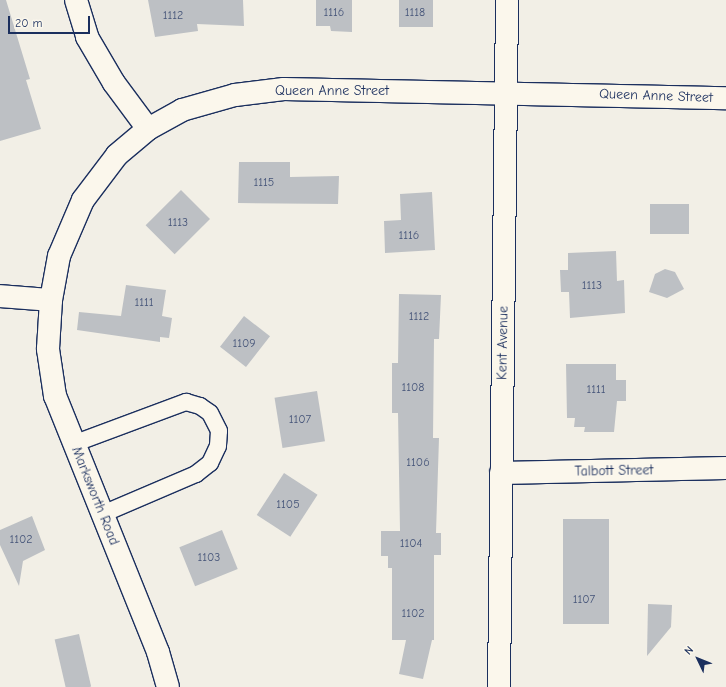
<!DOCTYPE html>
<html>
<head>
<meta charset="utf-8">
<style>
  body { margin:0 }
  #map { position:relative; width:726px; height:687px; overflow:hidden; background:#f2efe6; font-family:"Comic Neue",sans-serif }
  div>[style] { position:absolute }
  .building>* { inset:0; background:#bdc0c4; transform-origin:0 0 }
  .roads { filter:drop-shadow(1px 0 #1b2f5e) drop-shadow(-1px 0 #1b2f5e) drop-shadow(0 1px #1b2f5e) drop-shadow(0 -1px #1b2f5e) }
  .lane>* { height:16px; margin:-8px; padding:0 8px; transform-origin:8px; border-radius:8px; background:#fbf7ec }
  .street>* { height:22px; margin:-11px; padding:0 11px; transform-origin:11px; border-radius:11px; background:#fbf7ec }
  span { translate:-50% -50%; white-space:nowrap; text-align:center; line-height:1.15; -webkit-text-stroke:3px #fbf7ec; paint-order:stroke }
  .number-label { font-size:12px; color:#445378 }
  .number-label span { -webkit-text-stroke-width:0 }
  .street-label { font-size:14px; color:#1b2f5e }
  .north { position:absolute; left:678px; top:639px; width:40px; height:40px; -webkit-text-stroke:3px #fbf7ec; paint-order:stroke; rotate:313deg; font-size:11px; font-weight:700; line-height:16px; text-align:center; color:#1b2f5e }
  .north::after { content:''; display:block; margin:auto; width:14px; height:18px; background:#1b2f5e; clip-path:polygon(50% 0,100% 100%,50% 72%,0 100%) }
  .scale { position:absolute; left:8px; top:16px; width:82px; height:18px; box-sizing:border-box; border:2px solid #1b2f5e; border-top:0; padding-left:5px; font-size:12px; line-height:14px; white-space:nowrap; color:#1b2f5e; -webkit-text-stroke:3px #fbf7ec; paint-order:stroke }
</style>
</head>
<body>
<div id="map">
  <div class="building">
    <i style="clip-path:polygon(0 0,6px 0,30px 79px,26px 80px,41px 129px,0 141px)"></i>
    <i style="clip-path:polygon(148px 0,243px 0,244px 26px,197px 24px,198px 31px,155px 37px)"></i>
    <i style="clip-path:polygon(316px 0,352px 0,352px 32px,331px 31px,330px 26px,316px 26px)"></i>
    <i style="left:399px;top:0;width:34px;height:27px"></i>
    <i style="clip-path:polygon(239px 162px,290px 162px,290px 177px,339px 176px,338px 204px,238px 203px)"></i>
    <i style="left:181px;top:190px;width:41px;height:50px;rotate:45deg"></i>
    <i style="clip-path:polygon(432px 192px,435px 250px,385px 253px,384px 221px,401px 220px,400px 194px)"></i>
    <i style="left:650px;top:204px;width:39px;height:30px"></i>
    <i style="clip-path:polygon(616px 251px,617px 281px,624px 280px,625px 313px,570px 318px,569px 292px,561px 292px,560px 270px,568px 270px,568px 253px)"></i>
    <i style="clip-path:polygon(665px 269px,675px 272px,684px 289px,667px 298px,649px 292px,655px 274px)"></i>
    <i style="clip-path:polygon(126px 285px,166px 290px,162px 316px,172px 318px,169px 338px,160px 337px,160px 342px,77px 330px,79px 312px,121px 316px)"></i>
    <i style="clip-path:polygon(399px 294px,441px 295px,439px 339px,434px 339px,433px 438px,439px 438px,436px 533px,441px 533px,441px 555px,434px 555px,434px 640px,432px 640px,423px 679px,399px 674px,406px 640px,392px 640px,392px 568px,388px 568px,388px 556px,381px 556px,381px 531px,400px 531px,398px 413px,392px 413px,392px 363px,398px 363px)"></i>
    <i style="left:244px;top:316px;width:33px;height:39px;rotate:38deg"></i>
    <i style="clip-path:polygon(566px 364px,616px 364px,616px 380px,626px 380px,626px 401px,617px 401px,614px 432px,584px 432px,585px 427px,574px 427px,575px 418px,567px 418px)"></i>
    <i style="left:317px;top:391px;width:51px;height:43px;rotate:81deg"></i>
    <i style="left:284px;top:473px;width:40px;height:50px;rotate:33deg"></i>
    <i style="clip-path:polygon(32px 516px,45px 550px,23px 561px,19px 586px,0 545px,0 530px)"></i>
    <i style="left:563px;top:519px;width:46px;height:105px"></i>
    <i style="left:222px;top:530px;width:42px;height:46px;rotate:68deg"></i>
    <i style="clip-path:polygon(648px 604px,672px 605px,671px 627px,647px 656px)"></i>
    <i style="left:79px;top:634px;width:54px;height:25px;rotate:77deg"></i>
  </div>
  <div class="roads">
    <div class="lane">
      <i style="left:73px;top:444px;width:121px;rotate:-20.4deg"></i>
      <i style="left:186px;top:402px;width:15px;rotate:16deg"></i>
      <i style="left:200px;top:406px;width:12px;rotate:35deg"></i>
      <i style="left:210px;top:413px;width:20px;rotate:63deg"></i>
      <i style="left:219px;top:431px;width:15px;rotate:94deg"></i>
      <i style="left:218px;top:446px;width:19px;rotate:115deg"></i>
      <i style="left:210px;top:463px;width:18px;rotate:142deg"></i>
      <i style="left:196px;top:474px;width:102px;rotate:156.9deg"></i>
    </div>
    <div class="street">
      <i style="left:76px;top:0;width:39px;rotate:73deg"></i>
      <i style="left:87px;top:37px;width:53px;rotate:59.6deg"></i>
      <i style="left:114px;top:83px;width:57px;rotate:53.5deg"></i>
      <i style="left:0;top:296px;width:51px;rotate:4.5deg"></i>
      <i style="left:501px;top:473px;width:225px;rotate:-1.3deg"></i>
      <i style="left:168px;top:687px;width:36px;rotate:-106deg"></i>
      <i style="left:158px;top:652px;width:276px;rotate:-111.9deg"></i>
      <i style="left:55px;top:396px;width:48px;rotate:-98.5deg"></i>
      <i style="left:48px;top:349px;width:49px;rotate:-86.5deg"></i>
      <i style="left:51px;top:300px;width:45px;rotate:-79.7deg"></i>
      <i style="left:59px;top:256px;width:61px;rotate:-66.8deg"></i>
      <i style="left:83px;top:200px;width:56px;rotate:-52.9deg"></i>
      <i style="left:117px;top:155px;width:40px;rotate:-40deg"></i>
      <i style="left:148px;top:129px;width:39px;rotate:-29deg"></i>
      <i style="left:182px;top:110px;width:55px;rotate:-15.8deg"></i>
      <i style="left:235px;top:95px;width:49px;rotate:-7deg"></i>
      <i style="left:284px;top:89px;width:442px;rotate:1.2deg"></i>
      <i style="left:499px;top:687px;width:687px;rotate:-89.33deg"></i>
    </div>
  </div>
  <div class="number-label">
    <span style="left:334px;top:13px">1116</span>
    <span style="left:415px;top:13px">1118</span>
    <span style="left:173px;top:16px">1112</span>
    <span style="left:264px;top:183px">1115</span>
    <span style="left:178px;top:223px">1113</span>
    <span style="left:409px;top:236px">1116</span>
    <span style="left:592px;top:286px">1113</span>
    <span style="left:144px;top:303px">1111</span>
    <span style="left:419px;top:317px">1112</span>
    <span style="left:244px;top:344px">1109</span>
    <span style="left:413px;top:388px">1108</span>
    <span style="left:596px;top:390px">1111</span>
    <span style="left:300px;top:420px">1107</span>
    <span style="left:418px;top:463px">1106</span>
    <span style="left:288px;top:505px">1105</span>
    <span style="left:21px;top:540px">1102</span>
    <span style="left:411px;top:544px">1104</span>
    <span style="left:209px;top:558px">1103</span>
    <span style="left:584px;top:600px">1107</span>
    <span style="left:413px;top:614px">1102</span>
  </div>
  <div class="street-label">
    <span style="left:332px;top:91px">Queen Anne Street</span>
    <span style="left:656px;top:96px;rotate:2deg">Queen Anne Street</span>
    <span style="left:503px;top:343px;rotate:-89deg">Kent Avenue</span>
    <span style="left:614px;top:471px;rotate:-1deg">Talbott Street</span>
    <span style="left:95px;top:496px;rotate:68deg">Marksworth Road</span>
  </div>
  <div class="north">N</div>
  <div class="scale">20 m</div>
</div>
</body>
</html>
